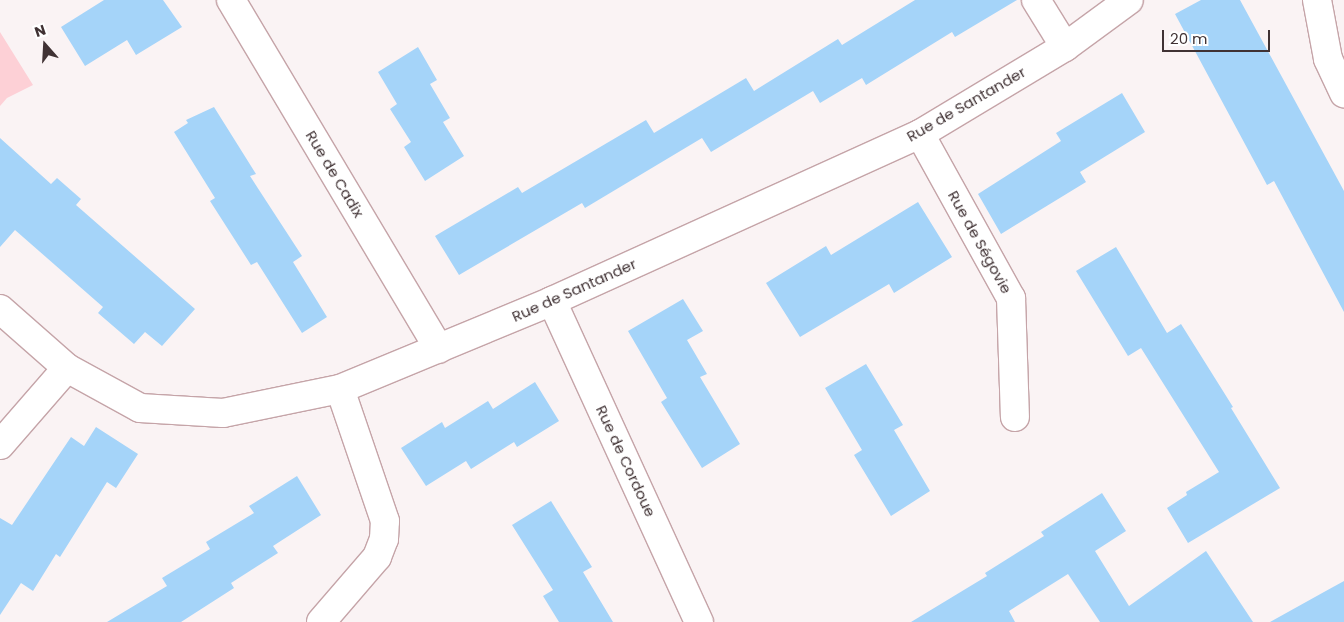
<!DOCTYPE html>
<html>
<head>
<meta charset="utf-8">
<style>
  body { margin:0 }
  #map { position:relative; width:1344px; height:622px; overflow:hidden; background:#faf3f4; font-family:Poppins,sans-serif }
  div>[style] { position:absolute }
  .green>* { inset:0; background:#fdd0d6 }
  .building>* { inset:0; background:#a5d4f9 }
  .roads { filter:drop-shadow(1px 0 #c5a4a8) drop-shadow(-1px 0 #c5a4a8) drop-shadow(0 1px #c5a4a8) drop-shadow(0 -1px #c5a4a8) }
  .minor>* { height:28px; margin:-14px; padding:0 14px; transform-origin:14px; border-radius:14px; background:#fff }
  span { translate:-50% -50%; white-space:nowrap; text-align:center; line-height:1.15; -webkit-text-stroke:4px #fff; paint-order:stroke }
  .street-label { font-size:15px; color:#403234 }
  .north { position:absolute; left:20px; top:20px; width:50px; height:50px; -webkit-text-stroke:4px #fff; paint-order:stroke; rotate:341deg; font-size:14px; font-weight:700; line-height:20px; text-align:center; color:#403234 }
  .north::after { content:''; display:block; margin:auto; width:18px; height:22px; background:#403234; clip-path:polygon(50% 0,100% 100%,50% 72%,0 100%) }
  .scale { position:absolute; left:1162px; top:30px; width:108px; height:22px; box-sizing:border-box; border:2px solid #403234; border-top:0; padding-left:6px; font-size:15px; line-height:18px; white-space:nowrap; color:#403234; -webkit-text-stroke:4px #fff; paint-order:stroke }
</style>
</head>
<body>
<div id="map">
  <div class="green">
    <i style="clip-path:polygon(0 32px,33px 85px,7px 98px,0 106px)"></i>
  </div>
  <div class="building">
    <i style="clip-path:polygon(104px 0,163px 0,182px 27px,136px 55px,127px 40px,85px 66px,61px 27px)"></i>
    <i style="clip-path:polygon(915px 0,1017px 0,955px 37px,952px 32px,866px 85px,862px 78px,820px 103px,813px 91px,711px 152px,702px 138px,585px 208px,582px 203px,459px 275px,435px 236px,518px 187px,522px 193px,646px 120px,654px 133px,746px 78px,754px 91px,838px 39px,842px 45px)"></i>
    <i style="clip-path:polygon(1201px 0,1240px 0,1344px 191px,1344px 312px,1274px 181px,1267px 185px,1175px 14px)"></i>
    <i style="clip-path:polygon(418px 47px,437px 80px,430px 84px,450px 118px,443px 122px,464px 156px,425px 181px,404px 147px,411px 142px,390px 109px,397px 104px,378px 72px)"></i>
    <i style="clip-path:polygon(1122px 93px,1145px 132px,1080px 172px,1086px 182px,1001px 234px,978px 194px,1061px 141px,1056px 133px)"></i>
    <i style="clip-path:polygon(214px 107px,256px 174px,250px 176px,302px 256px,293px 262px,327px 317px,302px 333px,257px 262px,251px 265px,210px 201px,215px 198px,174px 132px,188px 123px,186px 120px)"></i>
    <i style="clip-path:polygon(0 138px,51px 184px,57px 178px,81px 199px,76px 205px,195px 309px,162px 346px,145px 332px,134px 344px,98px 313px,103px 307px,15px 230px,0 247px)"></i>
    <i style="clip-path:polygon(918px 202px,952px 257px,894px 293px,889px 284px,800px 337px,766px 283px,826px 246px,831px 255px)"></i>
    <i style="clip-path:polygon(1116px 247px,1167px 333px,1181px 324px,1233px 407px,1231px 408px,1280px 488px,1188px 543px,1167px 508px,1187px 495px,1186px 492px,1219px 472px,1141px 348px,1128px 356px,1076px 271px)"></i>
    <i style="clip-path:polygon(683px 299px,703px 331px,687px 340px,707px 374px,700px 377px,740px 444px,702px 468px,661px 402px,667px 398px,628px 331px)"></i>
    <i style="clip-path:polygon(866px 364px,903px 425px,894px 430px,930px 491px,891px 516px,854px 455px,862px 450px,825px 388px)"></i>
    <i style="clip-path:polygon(535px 382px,559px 421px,517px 447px,514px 442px,471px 469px,466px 461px,426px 486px,401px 448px,442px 422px,445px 428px,488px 401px,493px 409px)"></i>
    <i style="clip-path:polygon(96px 427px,138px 454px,116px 488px,107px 482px,60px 557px,56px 554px,33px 591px,21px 583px,0 615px,0 518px,12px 525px,71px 437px,84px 446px)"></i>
    <i style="clip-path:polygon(297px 476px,321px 515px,273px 546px,278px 553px,231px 583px,234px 588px,181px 622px,107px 622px,167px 586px,162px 578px,210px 549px,206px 542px,254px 513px,249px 506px)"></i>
    <i style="clip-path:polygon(1102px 493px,1126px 531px,1095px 551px,1129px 606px,1206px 551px,1253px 622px,1100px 622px,1068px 574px,1009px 611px,1015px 622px,911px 622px,987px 576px,985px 573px,1044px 536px,1041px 532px)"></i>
    <i style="clip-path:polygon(551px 501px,592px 567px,583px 572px,613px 622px,559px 622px,543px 596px,553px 590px,512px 525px)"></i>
    <i style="clip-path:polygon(1344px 581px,1344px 622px,1270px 622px,1324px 592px)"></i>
  </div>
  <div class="roads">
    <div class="minor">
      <i style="left:231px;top:0;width:406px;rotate:59.2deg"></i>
      <i style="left:1036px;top:0;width:55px;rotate:58.3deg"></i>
      <i style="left:1317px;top:0;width:60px;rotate:79.4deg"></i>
      <i style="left:1328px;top:59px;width:38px;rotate:65deg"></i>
      <i style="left:920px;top:134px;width:188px;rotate:61deg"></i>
      <i style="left:1011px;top:298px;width:119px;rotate:88.1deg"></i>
      <i style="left:552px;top:301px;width:353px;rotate:65.4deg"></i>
      <i style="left:0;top:309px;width:89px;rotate:41.4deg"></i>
      <i style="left:67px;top:368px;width:83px;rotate:28.7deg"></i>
      <i style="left:140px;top:408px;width:83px;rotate:3.4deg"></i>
      <i style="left:223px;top:413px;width:119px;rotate:-11.6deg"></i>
      <i style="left:340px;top:389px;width:230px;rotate:-22.5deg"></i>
      <i style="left:552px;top:301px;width:404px;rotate:-24.4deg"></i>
      <i style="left:920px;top:134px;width:169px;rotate:-31deg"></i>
      <i style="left:1065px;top:47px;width:79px;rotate:-36.3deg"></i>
      <i style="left:0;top:445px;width:102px;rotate:-49deg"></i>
      <i style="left:321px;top:622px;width:86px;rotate:-49.3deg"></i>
      <i style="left:377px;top:557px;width:19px;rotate:-69deg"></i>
      <i style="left:384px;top:539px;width:18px;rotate:-87deg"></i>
      <i style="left:385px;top:521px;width:139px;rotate:-108.8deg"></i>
    </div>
  </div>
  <div class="street-label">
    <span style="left:966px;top:104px;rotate:-30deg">Rue de Santander</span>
    <span style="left:335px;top:174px;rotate:59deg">Rue de Cadix</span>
    <span style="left:980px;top:242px;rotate:61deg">Rue de Ségovie</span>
    <span style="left:574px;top:290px;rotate:-24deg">Rue de Santander</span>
    <span style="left:626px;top:461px;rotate:65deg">Rue de Cordoue</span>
  </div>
  <div class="north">N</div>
  <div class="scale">20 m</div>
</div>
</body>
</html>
